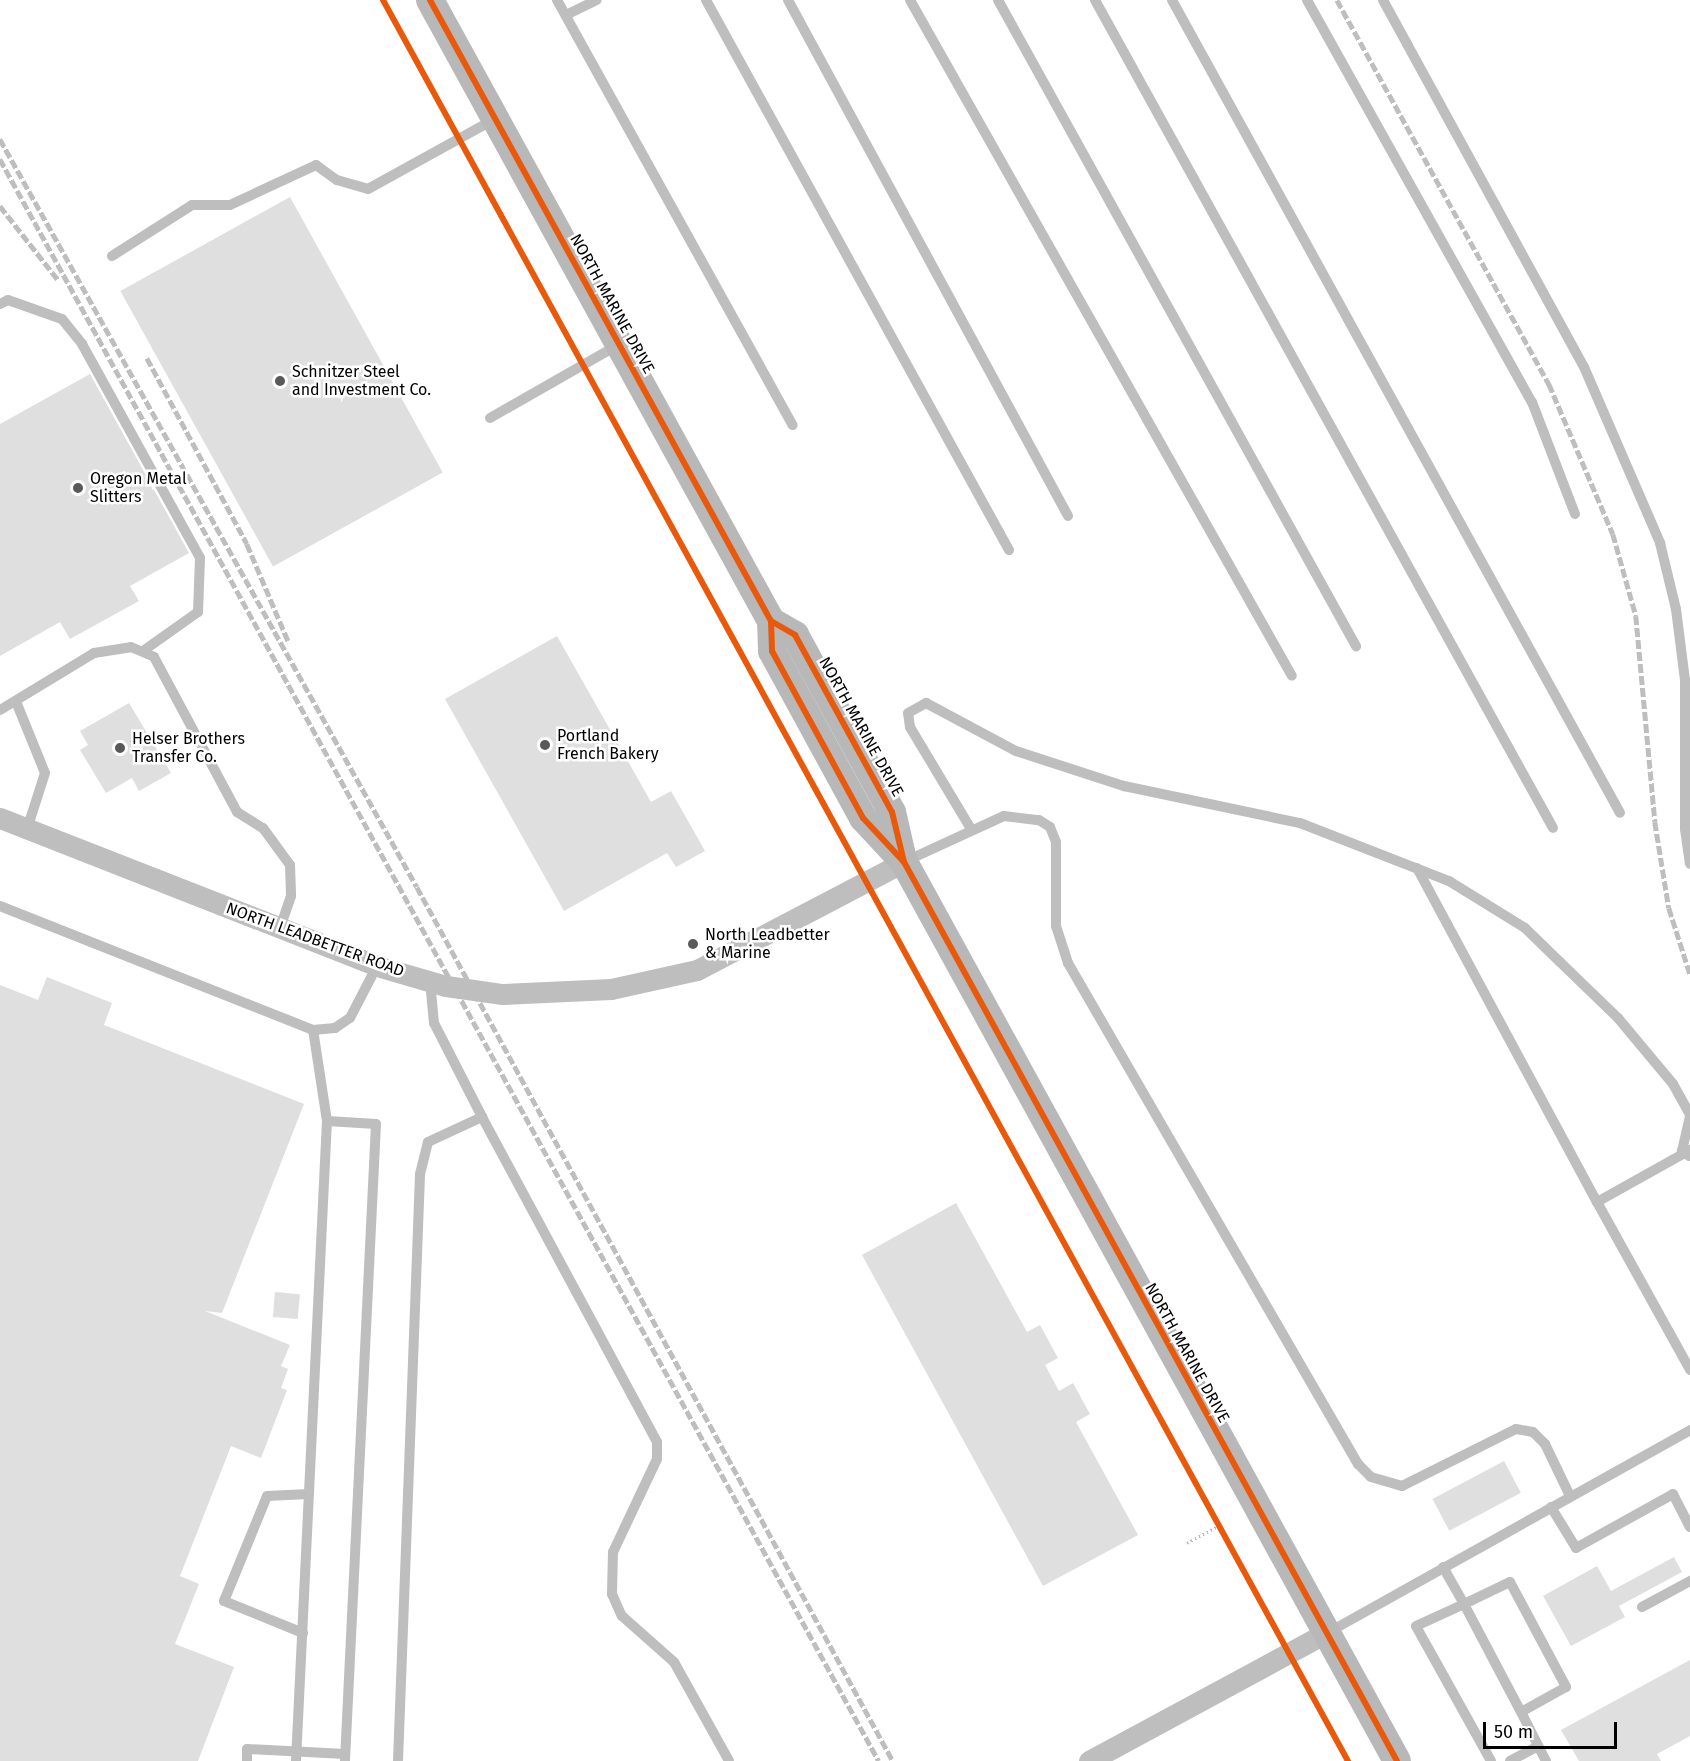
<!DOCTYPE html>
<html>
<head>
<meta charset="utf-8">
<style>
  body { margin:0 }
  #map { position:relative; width:1690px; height:1761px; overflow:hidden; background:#fff; font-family:"Fira Sans",sans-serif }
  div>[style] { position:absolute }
  .building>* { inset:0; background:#dfdfdf; transform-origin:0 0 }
  .path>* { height:3px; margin-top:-1.5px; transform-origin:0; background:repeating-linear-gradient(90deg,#b9b9b9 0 1.5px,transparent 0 4.5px) }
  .lane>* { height:10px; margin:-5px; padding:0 5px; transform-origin:5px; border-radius:5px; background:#bebebe }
  .street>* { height:21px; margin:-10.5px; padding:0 10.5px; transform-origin:10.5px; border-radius:10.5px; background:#bebebe }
  .secondary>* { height:28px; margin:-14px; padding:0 14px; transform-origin:14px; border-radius:14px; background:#b8b8b8 }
  .rail>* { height:4.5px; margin-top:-2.25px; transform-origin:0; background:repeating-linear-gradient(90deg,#bebebe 0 9px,transparent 0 12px) }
  .cycleway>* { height:6px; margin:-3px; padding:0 3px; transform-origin:3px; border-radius:3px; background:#e8590c }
  .dots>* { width:16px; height:16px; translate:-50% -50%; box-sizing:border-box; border:3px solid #fff; border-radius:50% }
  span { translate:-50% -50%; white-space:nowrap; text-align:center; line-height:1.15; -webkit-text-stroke:5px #fff; paint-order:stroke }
  .street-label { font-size:16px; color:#000 }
  .poi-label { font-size:16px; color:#000 }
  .left { translate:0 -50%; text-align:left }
  .scale { position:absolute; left:1483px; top:1722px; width:134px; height:27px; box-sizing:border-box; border:3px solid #000; border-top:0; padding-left:8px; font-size:18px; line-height:21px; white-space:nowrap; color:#000; -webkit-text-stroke:4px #fff; paint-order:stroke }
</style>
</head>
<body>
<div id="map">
  <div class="building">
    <i style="left:290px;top:197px;width:315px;height:194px;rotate:61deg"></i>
    <i style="clip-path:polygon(90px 374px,189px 553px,130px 586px,139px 601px,70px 639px,60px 622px,0 656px,0 424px)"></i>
    <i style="clip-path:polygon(557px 636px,651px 802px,671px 791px,705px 851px,676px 867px,667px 853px,564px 911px,445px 699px)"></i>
    <i style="clip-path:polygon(129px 703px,171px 773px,139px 791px,132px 778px,106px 793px,80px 750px,88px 745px,80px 731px)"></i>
    <i style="clip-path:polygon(47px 977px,112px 1003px,104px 1025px,304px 1104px,222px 1313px,205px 1311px,290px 1345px,281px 1366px,288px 1369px,281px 1388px,287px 1390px,261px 1458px,231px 1446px,180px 1576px,199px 1584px,175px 1644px,234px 1667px,198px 1761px,0 1761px,0 985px,38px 1000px)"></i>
    <i style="clip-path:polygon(956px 1203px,1027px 1332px,1040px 1325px,1058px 1358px,1045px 1365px,1059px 1391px,1073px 1383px,1090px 1414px,1076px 1422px,1138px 1535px,1043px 1586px,862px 1255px)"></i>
    <i style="left:275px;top:1292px;width:25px;height:25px;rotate:5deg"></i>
    <i style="left:1504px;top:1461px;width:36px;height:81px;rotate:62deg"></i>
    <i style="clip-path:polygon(1674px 1557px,1682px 1572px,1619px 1606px,1625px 1617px,1571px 1646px,1543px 1596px,1597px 1566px,1611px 1591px)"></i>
    <i style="clip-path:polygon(1690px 1660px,1690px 1736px,1657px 1754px,1661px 1761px,1579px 1761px,1561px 1730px)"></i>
  </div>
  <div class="path">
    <i style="left:1187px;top:1543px;width:39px;rotate:-29deg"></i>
  </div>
  <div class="lane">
    <i style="left:557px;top:0;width:486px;rotate:61deg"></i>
    <i style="left:706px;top:0;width:628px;rotate:61.15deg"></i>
    <i style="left:788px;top:0;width:587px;rotate:61.51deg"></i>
    <i style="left:910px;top:0;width:776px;rotate:60.53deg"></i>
    <i style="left:998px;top:0;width:739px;rotate:61.01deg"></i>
    <i style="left:1095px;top:0;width:946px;rotate:61.05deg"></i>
    <i style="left:1172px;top:0;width:928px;rotate:61.14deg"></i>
    <i style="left:1307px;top:0;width:461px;rotate:60.8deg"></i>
    <i style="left:1532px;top:402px;width:120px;rotate:69deg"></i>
    <i style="left:1383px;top:0;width:418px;rotate:61.3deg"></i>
    <i style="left:1584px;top:367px;width:192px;rotate:66.6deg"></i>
    <i style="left:1660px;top:543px;width:68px;rotate:76.4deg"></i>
    <i style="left:1676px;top:609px;width:72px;rotate:82.8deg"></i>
    <i style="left:1685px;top:680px;width:149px;rotate:90deg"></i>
    <i style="left:1685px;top:829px;width:35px;rotate:82deg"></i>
    <i style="left:566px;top:15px;width:34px;rotate:-26deg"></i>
    <i style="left:112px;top:256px;width:95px;rotate:-32.5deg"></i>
    <i style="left:192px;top:205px;width:38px"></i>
    <i style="left:230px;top:205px;width:95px;rotate:-24.9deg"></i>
    <i style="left:316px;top:165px;width:26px;rotate:36deg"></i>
    <i style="left:337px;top:180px;width:32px;rotate:16deg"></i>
    <i style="left:368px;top:189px;width:143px;rotate:-28.9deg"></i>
    <i style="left:0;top:304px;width:9px;rotate:-27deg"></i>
    <i style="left:8px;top:300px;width:57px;rotate:19.4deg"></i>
    <i style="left:62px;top:319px;width:32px;rotate:51deg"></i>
    <i style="left:82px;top:344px;width:244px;rotate:61.1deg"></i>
    <i style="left:200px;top:558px;width:54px;rotate:92.1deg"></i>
    <i style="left:198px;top:612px;width:67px;rotate:144.7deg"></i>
    <i style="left:490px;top:418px;width:147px;rotate:-29.7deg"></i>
    <i style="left:17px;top:704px;width:74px;rotate:67.9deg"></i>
    <i style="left:45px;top:773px;width:59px;rotate:107.8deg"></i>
    <i style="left:0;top:710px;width:110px;rotate:-31.2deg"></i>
    <i style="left:94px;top:653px;width:37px;rotate:-9deg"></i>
    <i style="left:131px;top:647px;width:25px;rotate:23deg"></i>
    <i style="left:154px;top:657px;width:176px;rotate:61.8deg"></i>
    <i style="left:237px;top:812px;width:31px;rotate:32deg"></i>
    <i style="left:263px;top:828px;width:46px;rotate:53.9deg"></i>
    <i style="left:290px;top:865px;width:31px;rotate:88deg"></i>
    <i style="left:291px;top:896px;width:34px;rotate:109deg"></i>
    <i style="left:971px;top:829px;width:119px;rotate:-120.9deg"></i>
    <i style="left:910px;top:727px;width:14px;rotate:-98deg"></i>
    <i style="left:908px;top:713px;width:21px;rotate:-29deg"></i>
    <i style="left:926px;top:703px;width:102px;rotate:28.1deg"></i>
    <i style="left:1016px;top:751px;width:114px;rotate:18deg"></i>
    <i style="left:1124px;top:786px;width:180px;rotate:11.9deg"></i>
    <i style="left:1300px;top:823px;width:160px;rotate:21.3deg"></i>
    <i style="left:1449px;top:881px;width:89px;rotate:31.7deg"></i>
    <i style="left:1525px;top:928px;width:49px;rotate:44.2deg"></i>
    <i style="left:1560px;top:962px;width:81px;rotate:44deg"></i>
    <i style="left:1618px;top:1018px;width:86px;rotate:50.2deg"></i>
    <i style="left:1673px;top:1084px;width:35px;rotate:61deg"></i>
    <i style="left:906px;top:861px;width:108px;rotate:-24.7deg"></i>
    <i style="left:1004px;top:816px;width:35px;rotate:7deg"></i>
    <i style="left:1039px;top:820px;width:13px;rotate:32deg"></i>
    <i style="left:1050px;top:827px;width:16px;rotate:68deg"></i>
    <i style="left:1056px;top:842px;width:84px;rotate:90deg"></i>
    <i style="left:1056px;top:926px;width:39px;rotate:72deg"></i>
    <i style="left:1068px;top:963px;width:579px;rotate:59.94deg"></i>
    <i style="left:1358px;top:1464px;width:18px;rotate:45deg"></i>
    <i style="left:1371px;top:1477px;width:32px;rotate:16deg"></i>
    <i style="left:1402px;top:1486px;width:127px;rotate:-26.6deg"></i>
    <i style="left:1516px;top:1429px;width:17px;rotate:10deg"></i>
    <i style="left:1533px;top:1432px;width:17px;rotate:45deg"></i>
    <i style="left:1545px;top:1444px;width:58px;rotate:64.3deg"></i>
    <i style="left:1417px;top:868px;width:379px;rotate:61.7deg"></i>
    <i style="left:1597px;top:1202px;width:107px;rotate:-29.2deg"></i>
    <i style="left:0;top:906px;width:337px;rotate:21.6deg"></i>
    <i style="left:430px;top:981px;width:42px;rotate:84.6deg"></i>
    <i style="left:434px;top:1023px;width:106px;rotate:62.9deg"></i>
    <i style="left:327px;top:1121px;width:49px;rotate:3.5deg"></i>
    <i style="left:376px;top:1124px;width:638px;rotate:92.79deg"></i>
    <i style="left:1689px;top:1156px;width:9px;rotate:-144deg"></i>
    <i style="left:1682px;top:1151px;width:36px;rotate:-77deg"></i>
    <i style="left:1597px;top:1202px;width:192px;rotate:61deg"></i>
    <i style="left:1551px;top:1507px;width:48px;rotate:58.6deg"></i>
    <i style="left:1576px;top:1548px;width:111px;rotate:-29.1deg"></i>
    <i style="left:1673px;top:1494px;width:37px;rotate:63deg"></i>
    <i style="left:1443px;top:1567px;width:43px;rotate:60.4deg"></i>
    <i style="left:1464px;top:1604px;width:51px;rotate:-25.6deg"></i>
    <i style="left:1510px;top:1582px;width:119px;rotate:61.9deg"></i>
    <i style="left:1566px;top:1687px;width:51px;rotate:150.9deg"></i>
    <i style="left:1521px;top:1712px;width:55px;rotate:63deg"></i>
    <i style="left:1642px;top:1607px;width:55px;rotate:-28.4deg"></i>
    <i style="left:1329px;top:1632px;width:414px;rotate:-29.2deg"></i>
    <i style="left:303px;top:1633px;width:85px;rotate:-157.9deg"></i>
    <i style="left:224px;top:1601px;width:113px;rotate:-67.7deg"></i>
    <i style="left:267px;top:1496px;width:42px;rotate:-2.7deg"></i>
    <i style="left:247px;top:1761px;width:12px;rotate:-90deg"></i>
    <i style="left:247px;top:1749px;width:98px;rotate:2.9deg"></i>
    <i style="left:296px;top:1761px;width:641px;rotate:-87.23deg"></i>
    <i style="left:327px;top:1121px;width:92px;rotate:-98.7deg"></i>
    <i style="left:313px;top:1030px;width:22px;rotate:-5deg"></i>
    <i style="left:335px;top:1028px;width:18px;rotate:-34deg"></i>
    <i style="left:350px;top:1018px;width:59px;rotate:-62.6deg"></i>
    <i style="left:398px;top:1761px;width:587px;rotate:-87.85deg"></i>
    <i style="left:420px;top:1174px;width:33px;rotate:-76deg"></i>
    <i style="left:428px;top:1142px;width:60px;rotate:-24.8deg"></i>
    <i style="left:482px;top:1117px;width:369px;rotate:61.7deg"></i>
    <i style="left:657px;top:1442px;width:17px;rotate:90deg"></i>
    <i style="left:657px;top:1459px;width:103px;rotate:115.3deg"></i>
    <i style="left:613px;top:1552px;width:42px;rotate:91.4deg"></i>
    <i style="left:612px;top:1594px;width:24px;rotate:66deg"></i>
    <i style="left:622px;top:1616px;width:69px;rotate:41.5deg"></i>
    <i style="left:674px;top:1662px;width:113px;rotate:60.9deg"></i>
    <i style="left:1491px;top:1761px;width:154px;rotate:-119.1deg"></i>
    <i style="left:1416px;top:1626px;width:53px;rotate:-24.6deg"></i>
    <i style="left:1464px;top:1604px;width:122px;rotate:62.2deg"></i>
    <i style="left:1510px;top:1761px;width:32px;rotate:-28deg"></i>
  </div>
  <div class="street">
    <i style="left:0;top:818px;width:405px;rotate:21.4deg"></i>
    <i style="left:377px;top:966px;width:72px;rotate:16.2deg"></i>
    <i style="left:446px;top:986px;width:57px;rotate:8.1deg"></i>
    <i style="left:502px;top:994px;width:109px;rotate:-2.6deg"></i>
    <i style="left:611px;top:989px;width:88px;rotate:-12.5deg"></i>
    <i style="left:697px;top:970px;width:233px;rotate:-27.6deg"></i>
    <i style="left:1089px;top:1761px;width:269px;rotate:-28.4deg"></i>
  </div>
  <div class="secondary">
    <i style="left:430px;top:0;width:708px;rotate:61.23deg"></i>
    <i style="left:771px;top:621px;width:30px;rotate:88deg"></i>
    <i style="left:772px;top:651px;width:190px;rotate:61.4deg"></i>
    <i style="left:863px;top:818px;width:60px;rotate:47deg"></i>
    <i style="left:904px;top:862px;width:1025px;rotate:61.26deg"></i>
    <i style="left:771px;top:621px;width:28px;rotate:30deg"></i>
    <i style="left:795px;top:635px;width:202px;rotate:61.3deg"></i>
    <i style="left:892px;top:812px;width:49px;rotate:77.1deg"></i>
  </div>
  <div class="rail">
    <i style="left:1337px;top:0;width:439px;rotate:61.1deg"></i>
    <i style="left:1549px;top:384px;width:163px;rotate:66.9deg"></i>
    <i style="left:1613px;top:534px;width:85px;rotate:74.3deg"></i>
    <i style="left:1636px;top:616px;width:207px;rotate:84.7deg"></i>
    <i style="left:1655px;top:822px;width:87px;rotate:80.8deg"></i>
    <i style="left:1669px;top:908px;width:69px;rotate:72.3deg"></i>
    <i style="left:0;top:139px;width:856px;rotate:60.86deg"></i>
    <i style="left:417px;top:887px;width:995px;rotate:61.43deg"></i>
    <i style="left:0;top:159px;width:1827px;rotate:61.25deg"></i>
    <i style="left:0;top:206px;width:95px;rotate:51.8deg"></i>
    <i style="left:147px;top:358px;width:211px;rotate:61.7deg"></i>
    <i style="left:247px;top:544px;width:108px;rotate:67deg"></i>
  </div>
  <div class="cycleway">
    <i style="left:383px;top:0;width:2008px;rotate:61.28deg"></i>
    <i style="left:430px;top:0;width:708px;rotate:61.23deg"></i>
    <i style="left:771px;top:621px;width:30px;rotate:88deg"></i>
    <i style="left:772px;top:651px;width:190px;rotate:61.4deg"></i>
    <i style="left:863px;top:818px;width:60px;rotate:47deg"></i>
    <i style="left:904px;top:862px;width:1025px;rotate:61.26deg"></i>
    <i style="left:771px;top:621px;width:28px;rotate:30deg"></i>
    <i style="left:795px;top:635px;width:202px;rotate:61.3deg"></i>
    <i style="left:892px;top:812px;width:51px;rotate:76.5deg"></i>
  </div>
  <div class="dots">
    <i style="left:280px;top:381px;background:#595959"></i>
    <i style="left:78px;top:488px;background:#595959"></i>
    <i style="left:545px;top:745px;background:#595959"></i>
    <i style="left:120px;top:748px;background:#595959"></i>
    <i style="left:693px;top:944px;background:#595959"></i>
  </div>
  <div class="street-label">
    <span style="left:612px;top:304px;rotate:61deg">NORTH MARINE DRIVE</span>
    <span style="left:861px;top:727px;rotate:61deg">NORTH MARINE DRIVE</span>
    <span style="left:315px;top:940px;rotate:20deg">NORTH LEADBETTER ROAD</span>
    <span style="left:1187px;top:1353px;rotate:61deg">NORTH MARINE DRIVE</span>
  </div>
  <div class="poi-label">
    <span class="left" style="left:292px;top:381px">Schnitzer Steel<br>and Investment Co.</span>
    <span class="left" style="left:90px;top:488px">Oregon Metal<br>Slitters</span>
    <span class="left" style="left:557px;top:745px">Portland<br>French Bakery</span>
    <span class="left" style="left:132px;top:748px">Helser Brothers<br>Transfer Co.</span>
    <span class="left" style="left:705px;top:944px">North Leadbetter<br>&amp; Marine</span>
  </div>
  <div class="scale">50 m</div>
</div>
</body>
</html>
